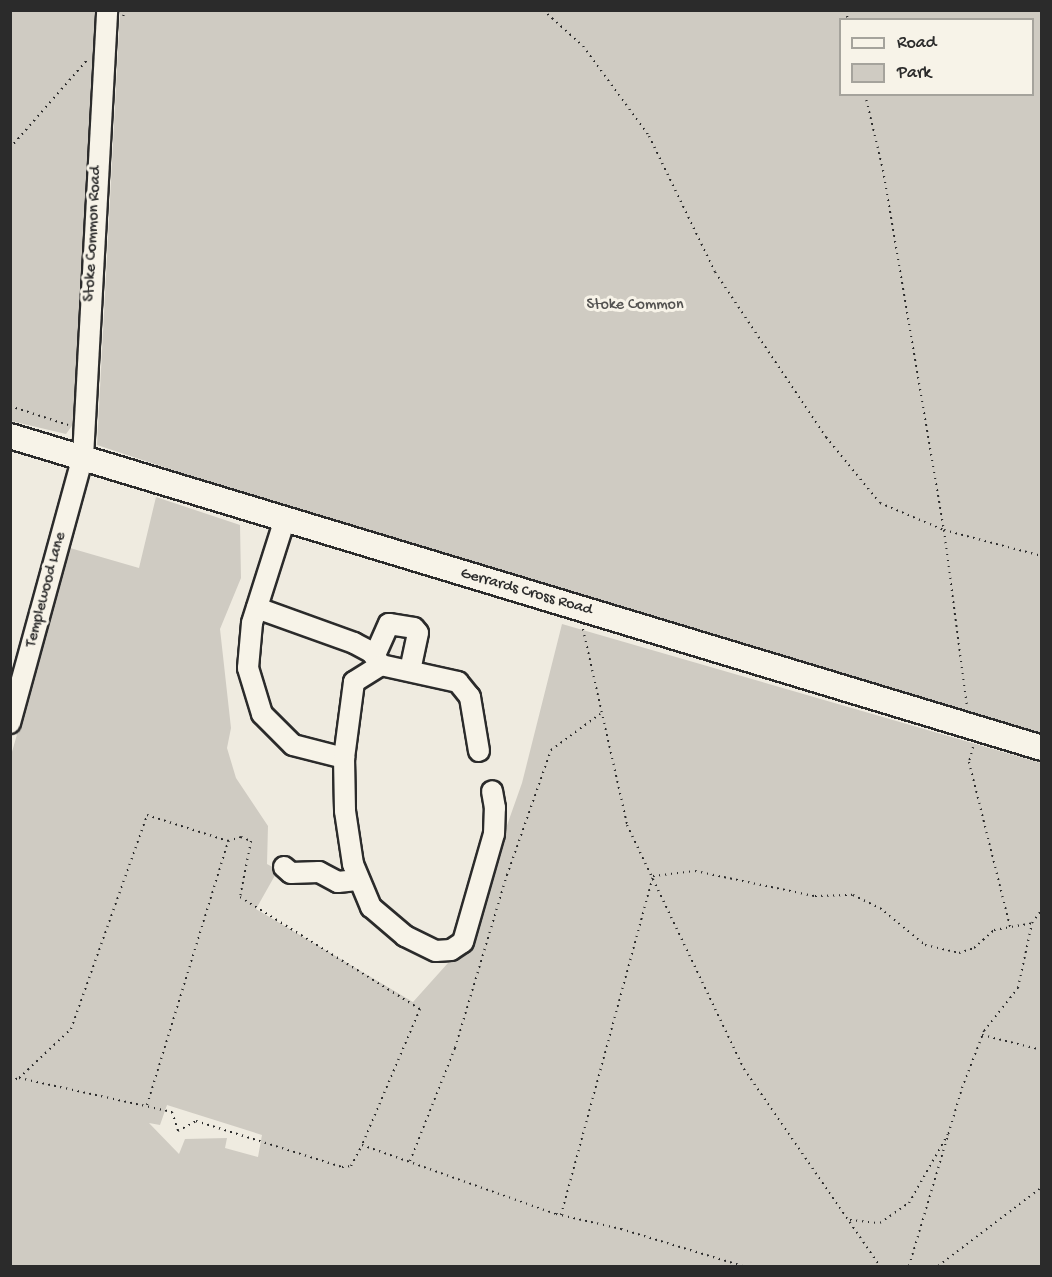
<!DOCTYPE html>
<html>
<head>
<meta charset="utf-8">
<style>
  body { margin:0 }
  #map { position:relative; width:1052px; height:1277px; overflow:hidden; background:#efebe0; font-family:"Gochi Hand",sans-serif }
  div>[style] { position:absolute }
  .green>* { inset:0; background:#cfcbc2 }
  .path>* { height:2px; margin-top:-1px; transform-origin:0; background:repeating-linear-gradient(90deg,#2b2b2b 0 1.5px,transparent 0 6px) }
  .roads { filter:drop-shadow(2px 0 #2b2b2b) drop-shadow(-2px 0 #2b2b2b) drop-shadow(0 2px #2b2b2b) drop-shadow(0 -2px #2b2b2b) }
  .minor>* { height:20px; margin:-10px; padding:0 10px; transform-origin:10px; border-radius:10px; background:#f7f3e8 }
  .major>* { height:24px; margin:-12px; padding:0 12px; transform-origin:12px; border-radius:12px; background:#f7f3e8 }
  span { translate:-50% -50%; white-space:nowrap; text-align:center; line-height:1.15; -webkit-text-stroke:6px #f7f3e8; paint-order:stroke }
  .street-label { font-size:16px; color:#2b2b2b }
  .park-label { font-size:16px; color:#545351 }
  .frame { position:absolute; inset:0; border:12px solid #2b2b2b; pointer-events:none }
  .legend { position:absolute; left:839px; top:18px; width:195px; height:78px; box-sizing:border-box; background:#f7f3e8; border:2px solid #a5a39c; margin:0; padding:8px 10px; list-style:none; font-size:18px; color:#2b2b2b }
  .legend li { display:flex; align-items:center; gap:12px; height:30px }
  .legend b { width:30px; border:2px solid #a5a39c }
</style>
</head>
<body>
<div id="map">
  <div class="green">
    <i style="clip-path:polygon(10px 11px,99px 11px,74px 423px,66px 434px,11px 421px)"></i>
    <i style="clip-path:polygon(evenodd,120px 11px,1041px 11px,1041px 736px,269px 502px,97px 445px,120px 11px,840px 20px,1032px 20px,1032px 94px,840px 94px,840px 20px)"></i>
    <i style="clip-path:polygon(evenodd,156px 497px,240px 525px,241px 578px,220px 629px,231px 728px,227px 748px,236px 778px,268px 826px,267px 864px,278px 870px,256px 909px,413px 1002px,465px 944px,522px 783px,562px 624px,1041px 763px,1041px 1266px,11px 1266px,10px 759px,70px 548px,139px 568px,156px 497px,167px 1105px,262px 1135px,258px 1157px,225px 1148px,227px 1138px,185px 1139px,179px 1154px,149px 1123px,160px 1125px,167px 1105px)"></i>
  </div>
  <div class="path">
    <i style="left:543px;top:10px;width:54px;rotate:42deg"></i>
    <i style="left:583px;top:46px;width:112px;rotate:53.7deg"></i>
    <i style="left:649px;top:136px;width:151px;rotate:64.1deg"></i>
    <i style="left:715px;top:272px;width:199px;rotate:56.1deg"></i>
    <i style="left:826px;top:437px;width:85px;rotate:50.7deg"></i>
    <i style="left:880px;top:503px;width:69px;rotate:22.9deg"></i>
    <i style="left:944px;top:530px;width:179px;rotate:82.6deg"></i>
    <i style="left:846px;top:10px;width:10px;rotate:79deg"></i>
    <i style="left:123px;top:16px;width:7px;rotate:-56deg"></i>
    <i style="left:865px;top:94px;width:78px;rotate:76.7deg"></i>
    <i style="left:883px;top:170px;width:365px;rotate:80.4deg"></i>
    <i style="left:944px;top:530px;width:101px;rotate:14.9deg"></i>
    <i style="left:10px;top:148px;width:117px;rotate:-48.8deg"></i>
    <i style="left:10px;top:406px;width:61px;rotate:18.1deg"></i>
    <i style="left:583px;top:629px;width:201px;rotate:77.3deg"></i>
    <i style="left:627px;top:825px;width:271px;rotate:64.4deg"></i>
    <i style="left:744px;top:1069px;width:239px;rotate:55.4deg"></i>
    <i style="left:973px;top:747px;width:16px;rotate:105deg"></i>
    <i style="left:969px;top:762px;width:170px;rotate:76deg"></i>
    <i style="left:982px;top:1035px;width:62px;rotate:14deg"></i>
    <i style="left:19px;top:1078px;width:71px;rotate:-43.3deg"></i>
    <i style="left:71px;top:1029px;width:227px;rotate:-70.4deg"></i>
    <i style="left:147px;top:815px;width:85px;rotate:17.8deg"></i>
    <i style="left:228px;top:841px;width:14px;rotate:-17deg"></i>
    <i style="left:241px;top:837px;width:11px;rotate:22deg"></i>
    <i style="left:251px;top:841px;width:57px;rotate:101.1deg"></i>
    <i style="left:240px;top:897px;width:212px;rotate:31.9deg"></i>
    <i style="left:420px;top:1009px;width:148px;rotate:113.1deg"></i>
    <i style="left:10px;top:1081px;width:9px;rotate:-18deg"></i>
    <i style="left:19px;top:1078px;width:157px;rotate:12.5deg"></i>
    <i style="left:172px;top:1112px;width:20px;rotate:72deg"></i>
    <i style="left:178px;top:1131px;width:21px;rotate:-29deg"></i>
    <i style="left:196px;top:1121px;width:153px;rotate:17.5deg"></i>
    <i style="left:342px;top:1167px;width:9px;rotate:-6deg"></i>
    <i style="left:351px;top:1166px;width:24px;rotate:-62deg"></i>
    <i style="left:362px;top:1145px;width:206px;rotate:19.6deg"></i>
    <i style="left:556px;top:1214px;width:67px;rotate:13deg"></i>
    <i style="left:621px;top:1229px;width:127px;rotate:16.9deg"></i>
    <i style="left:147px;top:1105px;width:276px;rotate:-72.9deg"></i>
    <i style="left:410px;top:1161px;width:122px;rotate:-68.3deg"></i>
    <i style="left:455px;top:1048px;width:181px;rotate:-73.3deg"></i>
    <i style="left:507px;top:875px;width:133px;rotate:-70.6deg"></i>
    <i style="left:551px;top:750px;width:61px;rotate:-36.3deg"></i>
    <i style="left:561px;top:1215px;width:351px;rotate:-74.8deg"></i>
    <i style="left:653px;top:876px;width:42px;rotate:-6.8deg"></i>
    <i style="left:695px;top:871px;width:123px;rotate:11.8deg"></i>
    <i style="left:815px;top:896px;width:38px;rotate:-2deg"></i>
    <i style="left:853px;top:895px;width:30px;rotate:26deg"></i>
    <i style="left:880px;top:908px;width:58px;rotate:39.4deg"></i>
    <i style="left:925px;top:945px;width:35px;rotate:13deg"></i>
    <i style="left:959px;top:953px;width:16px;rotate:-18deg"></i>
    <i style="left:974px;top:948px;width:27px;rotate:-42deg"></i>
    <i style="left:994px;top:930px;width:39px;rotate:-10deg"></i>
    <i style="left:850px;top:1220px;width:30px;rotate:6deg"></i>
    <i style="left:880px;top:1223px;width:35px;rotate:-35deg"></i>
    <i style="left:909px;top:1203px;width:79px;rotate:-60.5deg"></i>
    <i style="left:909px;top:1266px;width:186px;rotate:-73.4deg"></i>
    <i style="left:962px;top:1088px;width:61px;rotate:-68.9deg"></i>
    <i style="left:984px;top:1031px;width:55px;rotate:-51.7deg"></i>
    <i style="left:1018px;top:988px;width:66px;rotate:-77.8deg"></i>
    <i style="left:1032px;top:923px;width:17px;rotate:-54deg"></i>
    <i style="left:938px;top:1266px;width:131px;rotate:-37.2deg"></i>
  </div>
  <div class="roads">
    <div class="minor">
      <i style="left:284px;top:522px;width:106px;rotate:107.6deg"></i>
      <i style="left:252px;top:623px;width:45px;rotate:95.1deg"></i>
      <i style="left:248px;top:668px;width:48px;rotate:73.1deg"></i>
      <i style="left:262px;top:714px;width:44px;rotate:45deg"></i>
      <i style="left:293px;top:745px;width:53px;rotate:14.3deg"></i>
      <i style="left:257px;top:608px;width:103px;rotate:19.8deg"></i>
      <i style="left:354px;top:643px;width:19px;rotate:28deg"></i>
      <i style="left:371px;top:652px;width:16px;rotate:52deg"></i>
      <i style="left:375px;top:655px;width:34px;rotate:-66deg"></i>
      <i style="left:389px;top:624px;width:25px;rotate:9deg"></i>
      <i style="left:414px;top:628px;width:6px;rotate:51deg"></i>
      <i style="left:418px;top:633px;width:38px;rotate:102deg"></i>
      <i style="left:10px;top:723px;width:276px;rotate:-74.7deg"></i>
      <i style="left:83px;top:457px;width:448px;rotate:-86.9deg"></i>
      <i style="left:479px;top:751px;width:55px;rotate:-99.5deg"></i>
      <i style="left:470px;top:697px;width:19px;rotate:-129deg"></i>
      <i style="left:458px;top:682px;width:79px;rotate:-167.6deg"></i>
      <i style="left:381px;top:665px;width:32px;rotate:148deg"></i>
      <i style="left:354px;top:682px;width:77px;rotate:97.5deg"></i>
      <i style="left:344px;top:758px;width:53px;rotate:88.9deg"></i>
      <i style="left:345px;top:811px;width:54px;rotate:81.4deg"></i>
      <i style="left:353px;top:864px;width:47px;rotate:67.3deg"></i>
      <i style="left:371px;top:907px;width:45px;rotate:40.5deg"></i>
      <i style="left:405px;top:936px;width:34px;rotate:26deg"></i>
      <i style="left:436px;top:951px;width:15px;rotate:-4deg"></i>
      <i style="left:451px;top:950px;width:14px;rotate:-34deg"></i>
      <i style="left:463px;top:942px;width:112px;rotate:-74deg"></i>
      <i style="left:494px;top:834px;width:26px;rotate:-88deg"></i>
      <i style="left:495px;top:808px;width:17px;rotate:-100deg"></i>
      <i style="left:284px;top:867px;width:9px;rotate:41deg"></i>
      <i style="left:291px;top:873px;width:28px;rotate:-2deg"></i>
      <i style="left:319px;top:872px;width:21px;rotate:28deg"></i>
      <i style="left:338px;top:882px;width:19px;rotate:-6deg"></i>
    </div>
    <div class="major">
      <i style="left:10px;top:436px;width:1078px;rotate:16.82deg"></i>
    </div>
  </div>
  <div class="street-label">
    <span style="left:94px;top:234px;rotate:-87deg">Stoke Common Road</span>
    <span style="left:47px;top:590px;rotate:-75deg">Templewood Lane</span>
    <span style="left:526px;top:593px;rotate:16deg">Gerrards Cross Road</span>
  </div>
  <div class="park-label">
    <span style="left:635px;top:306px">Stoke Common</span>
  </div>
  <div class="frame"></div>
  <ul class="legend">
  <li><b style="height:8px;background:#f7f3e8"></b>Road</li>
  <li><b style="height:16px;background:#cfcbc2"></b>Park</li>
  </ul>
</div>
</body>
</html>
